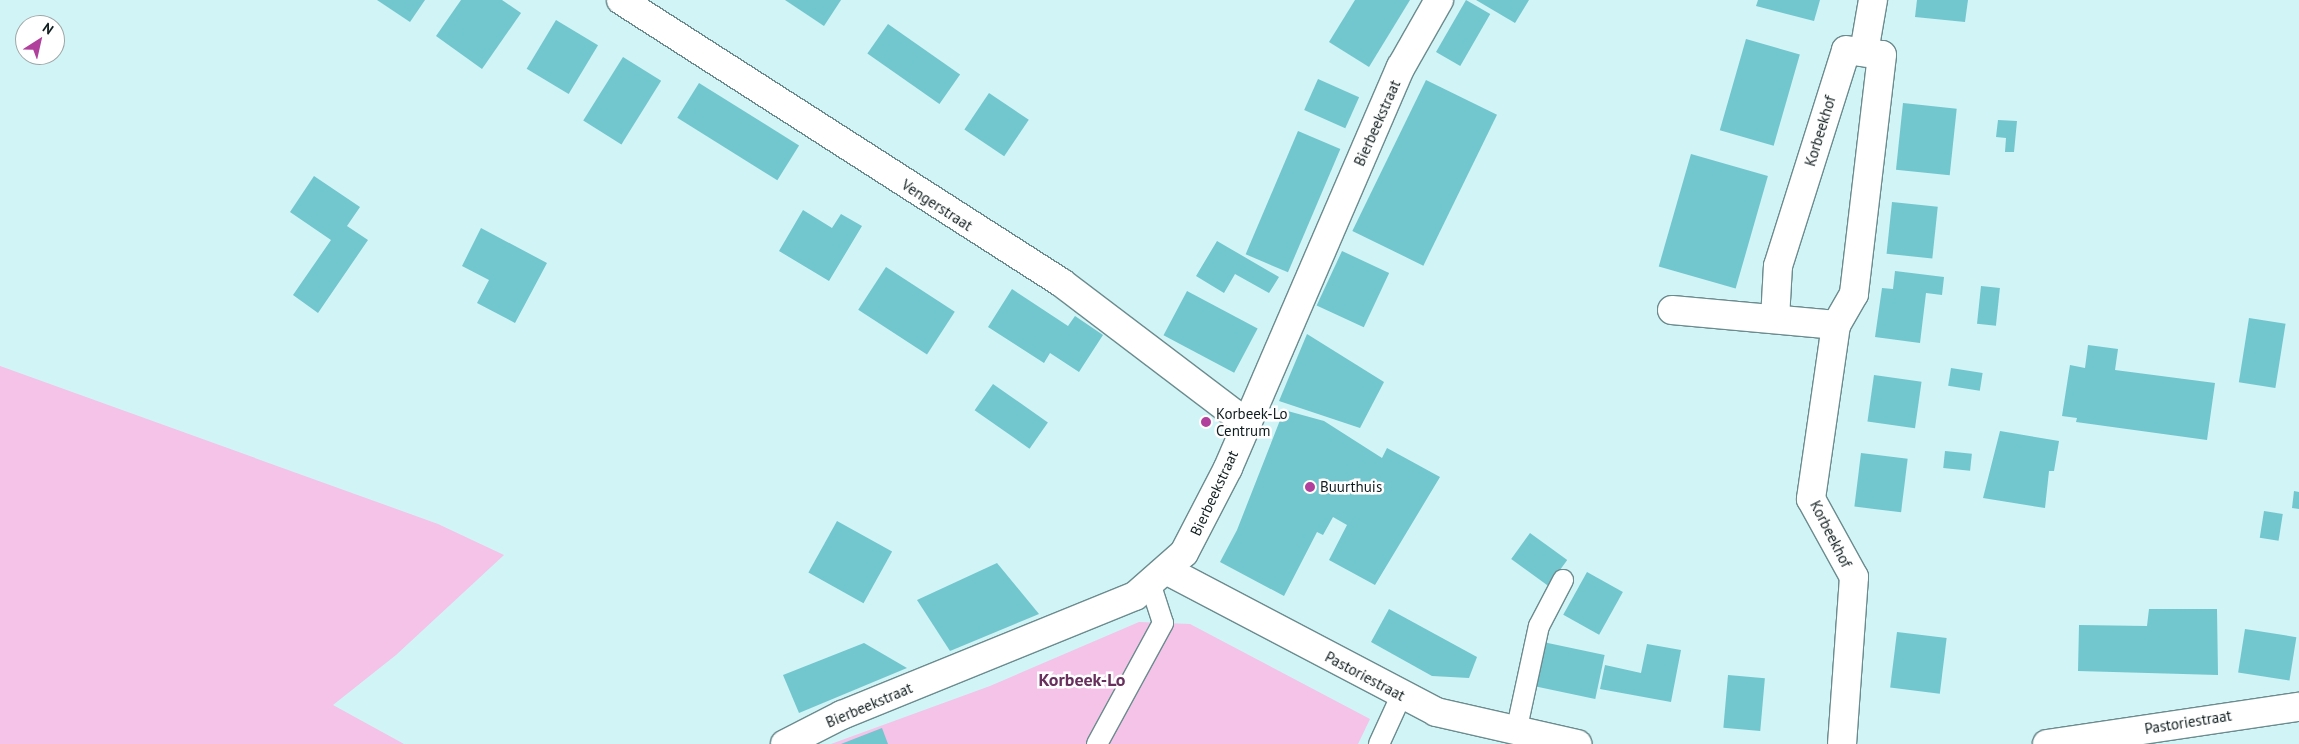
<!DOCTYPE html>
<html>
<head>
<meta charset="utf-8">
<style>
  body { margin:0 }
  #map { position:relative; width:2299px; height:744px; overflow:hidden; background:#d1f4f7; font-family:"PT Sans",sans-serif }
  div>[style] { position:absolute }
  .green>* { inset:0; background:#f5c2e8 }
  .building>* { inset:0; background:#72c6cd; transform-origin:0 0 }
  .roads { filter:drop-shadow(1px 0 #6b8b8e) drop-shadow(-1px 0 #6b8b8e) drop-shadow(0 1px #6b8b8e) drop-shadow(0 -1px #6b8b8e) }
  .lane>* { height:20px; margin:-10px; padding:0 10px; transform-origin:10px; border-radius:10px; background:#fff }
  .street>* { height:28px; margin:-14px; padding:0 14px; transform-origin:14px; border-radius:14px; background:#fff }
  .secondary>* { height:28px; margin:-14px; padding:0 14px; transform-origin:14px; border-radius:14px; background:#fff }
  .dots>* { width:14px; height:14px; translate:-50% -50%; box-sizing:border-box; border:2px solid #fff; border-radius:50% }
  span { translate:-50% -50%; white-space:nowrap; text-align:center; line-height:1.15; -webkit-text-stroke:5px #fff; paint-order:stroke }
  .street-label { font-size:15px; color:#101d1e }
  .poi-label { font-size:15px; color:#101d1e }
  .left { translate:0 -50%; text-align:left }
  .quarter-label { font-size:18px; color:#68315d; font-weight:700 }
  .north { position:absolute; left:15px; top:15px; width:50px; height:50px; box-sizing:border-box; background:#fff; border:1px solid #9fa5a5; border-radius:50%; rotate:35deg; font-size:14px; font-weight:700; line-height:20px; text-align:center; color:#101d1e }
  .north::after { content:''; display:block; margin:auto; width:18px; height:22px; background:#b0409c; clip-path:polygon(50% 0,100% 100%,50% 72%,0 100%) }
</style>
</head>
<body>
<div id="map">
  <div class="green">
    <i style="clip-path:polygon(0 366px,438px 524px,504px 555px,396px 655px,333px 705px,404px 744px,0 744px)"></i>
    <i style="clip-path:polygon(1139px 622px,1190px 624px,1370px 719px,1358px 744px,831px 744px,990px 686px)"></i>
  </div>
  <div class="building">
    <i style="clip-path:polygon(377px 0,425px 0,410px 22px)"></i>
    <i style="clip-path:polygon(461px 0,502px 0,521px 13px,482px 69px,436px 36px)"></i>
    <i style="clip-path:polygon(785px 0,841px 0,824px 26px)"></i>
    <i style="clip-path:polygon(1355px 0,1410px 0,1369px 67px,1329px 42px)"></i>
    <i style="left:1466px;top:0;width:28px;height:60px;rotate:30deg"></i>
    <i style="clip-path:polygon(1476px 0,1529px 0,1515px 23px)"></i>
    <i style="clip-path:polygon(1758px 0,1820px 0,1814px 21px,1756px 6px)"></i>
    <i style="clip-path:polygon(1917px 0,1968px 0,1965px 22px,1915px 17px)"></i>
    <i style="left:556px;top:20px;width:49px;height:57px;rotate:31deg"></i>
    <i style="left:888px;top:24px;width:88px;height:36px;rotate:35deg"></i>
    <i style="left:1746px;top:39px;width:56px;height:95px;rotate:16deg"></i>
    <i style="left:623px;top:57px;width:45px;height:75px;rotate:32deg"></i>
    <i style="left:1318px;top:79px;width:45px;height:34px;rotate:24deg"></i>
    <i style="left:1426px;top:80px;width:79px;height:168px;rotate:26deg"></i>
    <i style="left:699px;top:83px;width:118px;height:41px;rotate:32deg"></i>
    <i style="left:989px;top:93px;width:48px;height:44px;rotate:34deg"></i>
    <i style="left:1903px;top:103px;width:54px;height:67px;rotate:6deg"></i>
    <i style="clip-path:polygon(1998px 120px,2017px 121px,2014px 152px,2005px 152px,2006px 138px,1996px 137px)"></i>
    <i style="left:1298px;top:131px;width:46px;height:134px;rotate:23deg"></i>
    <i style="left:1691px;top:154px;width:80px;height:117px;rotate:16deg"></i>
    <i style="clip-path:polygon(314px 176px,360px 207px,347px 226px,368px 240px,318px 313px,293px 295px,331px 240px,290px 212px)"></i>
    <i style="left:1892px;top:202px;width:46px;height:52px;rotate:6deg"></i>
    <i style="clip-path:polygon(803px 210px,832px 228px,841px 214px,862px 226px,829px 281px,779px 251px)"></i>
    <i style="clip-path:polygon(481px 228px,547px 263px,515px 323px,477px 303px,489px 280px,462px 266px)"></i>
    <i style="clip-path:polygon(1217px 241px,1279px 277px,1269px 293px,1235px 274px,1224px 293px,1196px 276px)"></i>
    <i style="left:1342px;top:251px;width:52px;height:60px;rotate:25deg"></i>
    <i style="left:886px;top:267px;width:82px;height:51px;rotate:33deg"></i>
    <i style="clip-path:polygon(1895px 271px,1944px 277px,1942px 295px,1926px 293px,1920px 343px,1875px 337px,1882px 288px,1893px 289px)"></i>
    <i style="left:1981px;top:286px;width:19px;height:38px;rotate:6deg"></i>
    <i style="clip-path:polygon(1012px 289px,1068px 326px,1075px 316px,1103px 335px,1079px 372px,1050px 353px,1044px 363px,988px 327px)"></i>
    <i style="left:1187px;top:291px;width:80px;height:50px;rotate:28deg"></i>
    <i style="left:2249px;top:318px;width:37px;height:65px;rotate:9deg"></i>
    <i style="clip-path:polygon(1307px 334px,1384px 382px,1360px 428px,1279px 401px)"></i>
    <i style="clip-path:polygon(2088px 345px,2118px 349px,2115px 370px,2215px 383px,2207px 440px,2076px 422px,2077px 418px,2062px 416px,2070px 365px,2085px 368px)"></i>
    <i style="left:1951px;top:368px;width:32px;height:18px;rotate:9deg"></i>
    <i style="left:1874px;top:375px;width:48px;height:47px;rotate:8deg"></i>
    <i style="left:993px;top:384px;width:67px;height:32px;rotate:35deg"></i>
    <i style="clip-path:polygon(1284px 410px,1324px 421px,1382px 458px,1387px 448px,1440px 477px,1375px 585px,1329px 560px,1347px 525px,1333px 517px,1323px 535px,1317px 532px,1284px 596px,1220px 562px,1237px 530px)"></i>
    <i style="clip-path:polygon(2000px 431px,2059px 441px,2054px 471px,2049px 471px,2045px 508px,1983px 498px)"></i>
    <i style="left:1945px;top:451px;width:27px;height:17px;rotate:6deg"></i>
    <i style="left:1861px;top:453px;width:47px;height:54px;rotate:7deg"></i>
    <i style="clip-path:polygon(2294px 491px,2299px 492px,2299px 509px,2292px 508px)"></i>
    <i style="left:2264px;top:511px;width:19px;height:27px;rotate:9deg"></i>
    <i style="left:837px;top:521px;width:63px;height:59px;rotate:29deg"></i>
    <i style="left:1530px;top:533px;width:46px;height:32px;rotate:36deg"></i>
    <i style="clip-path:polygon(997px 563px,1039px 614px,950px 651px,917px 600px)"></i>
    <i style="left:1587px;top:572px;width:41px;height:49px;rotate:29deg"></i>
    <i style="clip-path:polygon(1389px 609px,1477px 657px,1469px 678px,1432px 676px,1371px 642px)"></i>
    <i style="clip-path:polygon(2149px 609px,2217px 609px,2218px 675px,2078px 671px,2079px 625px,2147px 626px)"></i>
    <i style="left:2245px;top:629px;width:52px;height:44px;rotate:9deg"></i>
    <i style="left:1897px;top:632px;width:50px;height:56px;rotate:7deg"></i>
    <i style="left:1543px;top:642px;width:63px;height:45px;rotate:12deg"></i>
    <i style="clip-path:polygon(864px 643px,907px 668px,799px 713px,783px 675px)"></i>
    <i style="clip-path:polygon(1647px 644px,1681px 650px,1671px 702px,1600px 689px,1605px 665px,1641px 673px)"></i>
    <i style="left:1728px;top:675px;width:37px;height:53px;rotate:5deg"></i>
    <i style="clip-path:polygon(882px 728px,888px 744px,841px 744px)"></i>
  </div>
  <div class="roads">
    <div class="lane">
      <i style="left:1516px;top:732px;width:108px;rotate:-77.8deg"></i>
      <i style="left:1539px;top:626px;width:52px;rotate:-62.4deg"></i>
      <i style="left:1097px;top:744px;width:138px;rotate:-61.4deg"></i>
      <i style="left:1163px;top:623px;width:40px;rotate:-108deg"></i>
      <i style="left:1379px;top:744px;width:53px;rotate:-65.4deg"></i>
    </div>
    <div class="street">
      <i style="left:621px;top:0;width:524px;rotate:32.69deg"></i>
      <i style="left:1062px;top:283px;width:230px;rotate:37.2deg"></i>
      <i style="left:1864px;top:52px;width:53px;rotate:-80.2deg"></i>
      <i style="left:1672px;top:310px;width:165px;rotate:5.2deg"></i>
      <i style="left:1775px;top:319px;width:53px;rotate:-86.8deg"></i>
      <i style="left:1778px;top:266px;width:226px;rotate:-72.5deg"></i>
      <i style="left:1846px;top:50px;width:36px;rotate:8deg"></i>
      <i style="left:1882px;top:55px;width:241px;rotate:96.7deg"></i>
      <i style="left:1854px;top:294px;width:36px;rotate:120deg"></i>
      <i style="left:1836px;top:325px;width:176px;rotate:98.2deg"></i>
      <i style="left:1811px;top:499px;width:89px;rotate:61.1deg"></i>
      <i style="left:1854px;top:577px;width:167px;rotate:94.1deg"></i>
      <i style="left:1168px;top:571px;width:303px;rotate:27.7deg"></i>
      <i style="left:1436px;top:712px;width:145px;rotate:12.8deg"></i>
      <i style="left:2047px;top:744px;width:255px;rotate:-8.4deg"></i>
    </div>
    <div class="secondary">
      <i style="left:785px;top:744px;width:64px;rotate:-27deg"></i>
      <i style="left:842px;top:715px;width:316px;rotate:-22.1deg"></i>
      <i style="left:1135px;top:596px;width:65px;rotate:-41.3deg"></i>
      <i style="left:1184px;top:553px;width:96px;rotate:-62.6deg"></i>
      <i style="left:1228px;top:468px;width:437px;rotate:-66.7deg"></i>
      <i style="left:1401px;top:67px;width:77px;rotate:-60.4deg"></i>
    </div>
  </div>
  <div class="dots">
    <i style="left:1206px;top:422px;background:#b0409c"></i>
    <i style="left:1310px;top:487px;background:#b0409c"></i>
  </div>
  <div class="street-label">
    <span style="left:1377px;top:123px;rotate:-66deg">Bierbeekstraat</span>
    <span style="left:1820px;top:131px;rotate:-73deg">Korbeekhof</span>
    <span style="left:937px;top:205px;rotate:33deg">Vengerstraat</span>
    <span style="left:1214px;top:493px;rotate:-65deg">Bierbeekstraat</span>
    <span style="left:1831px;top:534px;rotate:63deg">Korbeekhof</span>
    <span style="left:1365px;top:676px;rotate:28deg">Pastoriestraat</span>
    <span style="left:869px;top:705px;rotate:-23deg">Bierbeekstraat</span>
    <span style="left:2188px;top:722px;rotate:-9deg">Pastoriestraat</span>
  </div>
  <div class="poi-label">
    <span class="left" style="left:1216px;top:422px">Korbeek-Lo<br>Centrum</span>
    <span class="left" style="left:1320px;top:487px">Buurthuis</span>
  </div>
  <div class="quarter-label">
    <span style="left:1082px;top:680px">Korbeek-Lo</span>
  </div>
  <div class="north">N</div>
</div>
</body>
</html>
